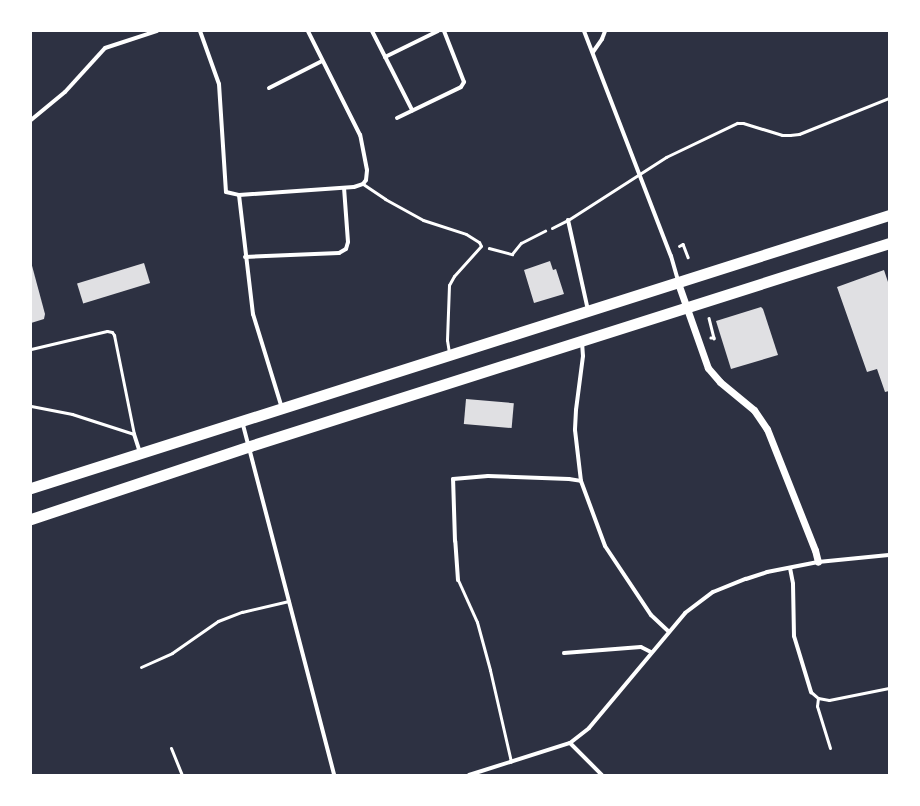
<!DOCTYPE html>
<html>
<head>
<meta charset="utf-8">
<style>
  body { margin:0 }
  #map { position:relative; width:920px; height:806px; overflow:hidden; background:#2d3142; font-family:"Source Sans 3",sans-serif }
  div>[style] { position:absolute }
  .building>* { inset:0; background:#e0e0e3; transform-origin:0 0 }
  .path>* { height:2.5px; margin:-1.25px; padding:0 1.25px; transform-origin:1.25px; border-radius:1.25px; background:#fff }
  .service>* { height:3px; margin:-1.5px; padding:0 1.5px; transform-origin:1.5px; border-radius:1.5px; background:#fff }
  .minor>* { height:4px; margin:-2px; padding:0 2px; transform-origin:2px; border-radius:2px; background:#fff }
  .tertiary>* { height:7px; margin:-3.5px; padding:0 3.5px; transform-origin:3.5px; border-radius:3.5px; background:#fff }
  .trunk>* { height:11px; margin:-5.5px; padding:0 5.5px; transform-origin:5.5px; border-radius:5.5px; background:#fff }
  span { translate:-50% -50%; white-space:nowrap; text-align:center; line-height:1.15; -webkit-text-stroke:3px #fff; paint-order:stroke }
  .frame { position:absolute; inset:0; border:32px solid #fff; pointer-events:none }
</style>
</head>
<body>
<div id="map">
  <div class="building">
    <i style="clip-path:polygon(550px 261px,553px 270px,556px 269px,564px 294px,534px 303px,524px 270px)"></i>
    <i style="clip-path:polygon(31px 262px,45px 314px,44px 319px,31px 323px)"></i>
    <i style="left:144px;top:263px;width:21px;height:70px;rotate:73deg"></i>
    <i style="clip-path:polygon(884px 270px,889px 285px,889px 391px,885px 392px,877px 369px,867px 372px,837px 287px)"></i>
    <i style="clip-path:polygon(761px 307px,763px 309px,778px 355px,731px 369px,716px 321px)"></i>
    <i style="left:466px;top:399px;width:48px;height:25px;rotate:5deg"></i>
  </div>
  <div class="path">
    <i style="left:679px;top:246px;width:4px;rotate:-27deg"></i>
    <i style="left:683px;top:244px;width:14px;rotate:69deg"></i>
    <i style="left:489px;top:248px;width:24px;rotate:15deg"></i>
    <i style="left:512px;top:254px;width:14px;rotate:-51deg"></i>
    <i style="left:521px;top:243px;width:27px;rotate:-27deg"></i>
    <i style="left:709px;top:318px;width:21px;rotate:76deg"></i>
    <i style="left:714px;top:338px;width:3px;rotate:180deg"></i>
  </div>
  <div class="service">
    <i style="left:363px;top:184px;width:27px;rotate:34deg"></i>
    <i style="left:385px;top:199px;width:43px;rotate:28.9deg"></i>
    <i style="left:423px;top:220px;width:45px;rotate:18deg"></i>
    <i style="left:466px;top:234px;width:15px;rotate:32deg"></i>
    <i style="left:479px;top:242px;width:4px;rotate:63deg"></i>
    <i style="left:481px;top:246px;width:40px;rotate:132deg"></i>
    <i style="left:454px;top:276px;width:10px;rotate:119deg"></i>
    <i style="left:449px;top:285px;width:55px;rotate:92.1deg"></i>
    <i style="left:447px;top:340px;width:12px;rotate:81deg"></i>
    <i style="left:552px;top:228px;width:18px;rotate:-27deg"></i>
    <i style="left:568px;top:220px;width:117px;rotate:-32.7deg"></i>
    <i style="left:666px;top:157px;width:79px;rotate:-25.6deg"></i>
    <i style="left:737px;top:123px;width:6px"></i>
    <i style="left:743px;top:123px;width:41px;rotate:17.1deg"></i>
    <i style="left:782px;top:135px;width:8px"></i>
    <i style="left:790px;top:135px;width:9px;rotate:-6deg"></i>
    <i style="left:799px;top:134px;width:97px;rotate:-21.8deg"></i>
    <i style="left:31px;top:349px;width:78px;rotate:-13.3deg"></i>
    <i style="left:107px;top:331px;width:5px;rotate:11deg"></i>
    <i style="left:112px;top:332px;width:4px;rotate:56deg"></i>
    <i style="left:114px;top:335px;width:101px;rotate:78.6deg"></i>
    <i style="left:31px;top:406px;width:42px;rotate:11deg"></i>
    <i style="left:72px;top:414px;width:65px;rotate:17.9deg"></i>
    <i style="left:458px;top:580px;width:46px;rotate:65.7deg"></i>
    <i style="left:477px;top:622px;width:50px;rotate:74.8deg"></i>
    <i style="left:490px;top:670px;width:94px;rotate:77.1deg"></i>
    <i style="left:141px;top:667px;width:34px;rotate:-24deg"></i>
    <i style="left:172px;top:653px;width:56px;rotate:-34.8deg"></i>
    <i style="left:218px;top:621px;width:26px;rotate:-21deg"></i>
    <i style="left:242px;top:612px;width:48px;rotate:-13.2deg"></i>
    <i style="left:811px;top:692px;width:9px;rotate:41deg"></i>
    <i style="left:818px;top:698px;width:11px;rotate:10deg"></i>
    <i style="left:829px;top:700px;width:61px;rotate:-11.3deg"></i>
    <i style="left:818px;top:698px;width:8px;rotate:97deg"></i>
    <i style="left:817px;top:706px;width:44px;rotate:72.8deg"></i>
    <i style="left:171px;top:748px;width:29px;rotate:68deg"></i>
  </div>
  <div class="minor">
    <i style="left:200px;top:31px;width:56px;rotate:70.3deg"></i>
    <i style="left:219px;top:84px;width:108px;rotate:86.3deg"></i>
    <i style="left:226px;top:192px;width:13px;rotate:13deg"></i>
    <i style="left:239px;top:195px;width:115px;rotate:-4deg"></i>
    <i style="left:354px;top:187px;width:9px;rotate:-18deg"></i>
    <i style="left:363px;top:184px;width:5px;rotate:-53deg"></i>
    <i style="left:366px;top:180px;width:10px;rotate:-84deg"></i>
    <i style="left:367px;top:170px;width:36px;rotate:-101deg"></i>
    <i style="left:360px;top:135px;width:116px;rotate:-116.6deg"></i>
    <i style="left:372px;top:31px;width:89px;rotate:63.1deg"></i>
    <i style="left:584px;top:31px;width:241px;rotate:68.9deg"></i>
    <i style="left:671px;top:256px;width:26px;rotate:74deg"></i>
    <i style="left:593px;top:52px;width:16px;rotate:-55deg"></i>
    <i style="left:602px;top:39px;width:9px;rotate:-69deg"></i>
    <i style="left:385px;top:57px;width:59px;rotate:-26.1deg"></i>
    <i style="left:269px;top:88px;width:59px;rotate:-27deg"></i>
    <i style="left:397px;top:118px;width:71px;rotate:-25.8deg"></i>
    <i style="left:461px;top:87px;width:6px;rotate:-59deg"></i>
    <i style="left:464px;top:82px;width:55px;rotate:-111.4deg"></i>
    <i style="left:31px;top:120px;width:44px;rotate:-39.5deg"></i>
    <i style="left:65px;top:92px;width:59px;rotate:-47.7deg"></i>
    <i style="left:105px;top:48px;width:55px;rotate:-18.1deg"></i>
    <i style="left:239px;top:195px;width:120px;rotate:83.3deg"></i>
    <i style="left:253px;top:314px;width:98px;rotate:72.9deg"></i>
    <i style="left:568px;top:220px;width:92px;rotate:77.5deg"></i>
    <i style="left:245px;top:257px;width:94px;rotate:-2.4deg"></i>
    <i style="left:339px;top:253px;width:8px;rotate:-30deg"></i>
    <i style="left:346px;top:249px;width:7px;rotate:-74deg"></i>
    <i style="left:348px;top:242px;width:54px;rotate:-94.2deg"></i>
    <i style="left:582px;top:342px;width:14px;rotate:86deg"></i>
    <i style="left:583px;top:356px;width:54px;rotate:97.4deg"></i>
    <i style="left:576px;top:410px;width:20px;rotate:93deg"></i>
    <i style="left:575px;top:430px;width:51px;rotate:83.3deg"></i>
    <i style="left:581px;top:481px;width:69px;rotate:69.7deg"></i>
    <i style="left:605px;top:546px;width:83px;rotate:56.3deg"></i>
    <i style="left:651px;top:615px;width:23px;rotate:43deg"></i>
    <i style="left:242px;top:421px;width:366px;rotate:75.4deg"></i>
    <i style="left:134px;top:434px;width:20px;rotate:72deg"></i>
    <i style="left:790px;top:568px;width:16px;rotate:79deg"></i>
    <i style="left:793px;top:584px;width:52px;rotate:88.9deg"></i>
    <i style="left:794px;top:636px;width:59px;rotate:73.1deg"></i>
    <i style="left:458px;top:580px;width:39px;rotate:-94deg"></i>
    <i style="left:455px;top:541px;width:62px;rotate:-91.8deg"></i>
    <i style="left:453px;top:479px;width:35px;rotate:-5deg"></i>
    <i style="left:488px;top:476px;width:81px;rotate:2.1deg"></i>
    <i style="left:569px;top:479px;width:12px;rotate:9deg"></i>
    <i style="left:564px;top:653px;width:77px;rotate:-4.5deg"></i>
    <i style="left:641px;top:647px;width:11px;rotate:27deg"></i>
    <i style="left:570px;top:743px;width:45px;rotate:45deg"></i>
    <i style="left:469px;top:775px;width:106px;rotate:-17.6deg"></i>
    <i style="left:570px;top:743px;width:24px;rotate:-38deg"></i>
    <i style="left:589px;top:728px;width:150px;rotate:-50.1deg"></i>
    <i style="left:685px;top:613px;width:35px;rotate:-37deg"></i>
    <i style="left:713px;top:592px;width:35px;rotate:-22deg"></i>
    <i style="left:746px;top:579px;width:22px;rotate:-18deg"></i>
    <i style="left:767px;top:572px;width:52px;rotate:-11.1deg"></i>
    <i style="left:818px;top:562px;width:71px;rotate:-5.6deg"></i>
  </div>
  <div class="tertiary">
    <i style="left:678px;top:283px;width:90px;rotate:70.6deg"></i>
    <i style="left:708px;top:368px;width:18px;rotate:49deg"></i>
    <i style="left:720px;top:382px;width:44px;rotate:39.5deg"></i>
    <i style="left:754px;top:410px;width:23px;rotate:56deg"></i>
    <i style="left:767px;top:429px;width:130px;rotate:68.4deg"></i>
    <i style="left:815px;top:550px;width:12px;rotate:76deg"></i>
  </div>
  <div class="trunk">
    <i style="left:31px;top:488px;width:900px;rotate:-17.65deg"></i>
    <i style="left:31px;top:519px;width:231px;rotate:-18.4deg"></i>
    <i style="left:250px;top:446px;width:670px;rotate:-17.62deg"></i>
  </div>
  <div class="frame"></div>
</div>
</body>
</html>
